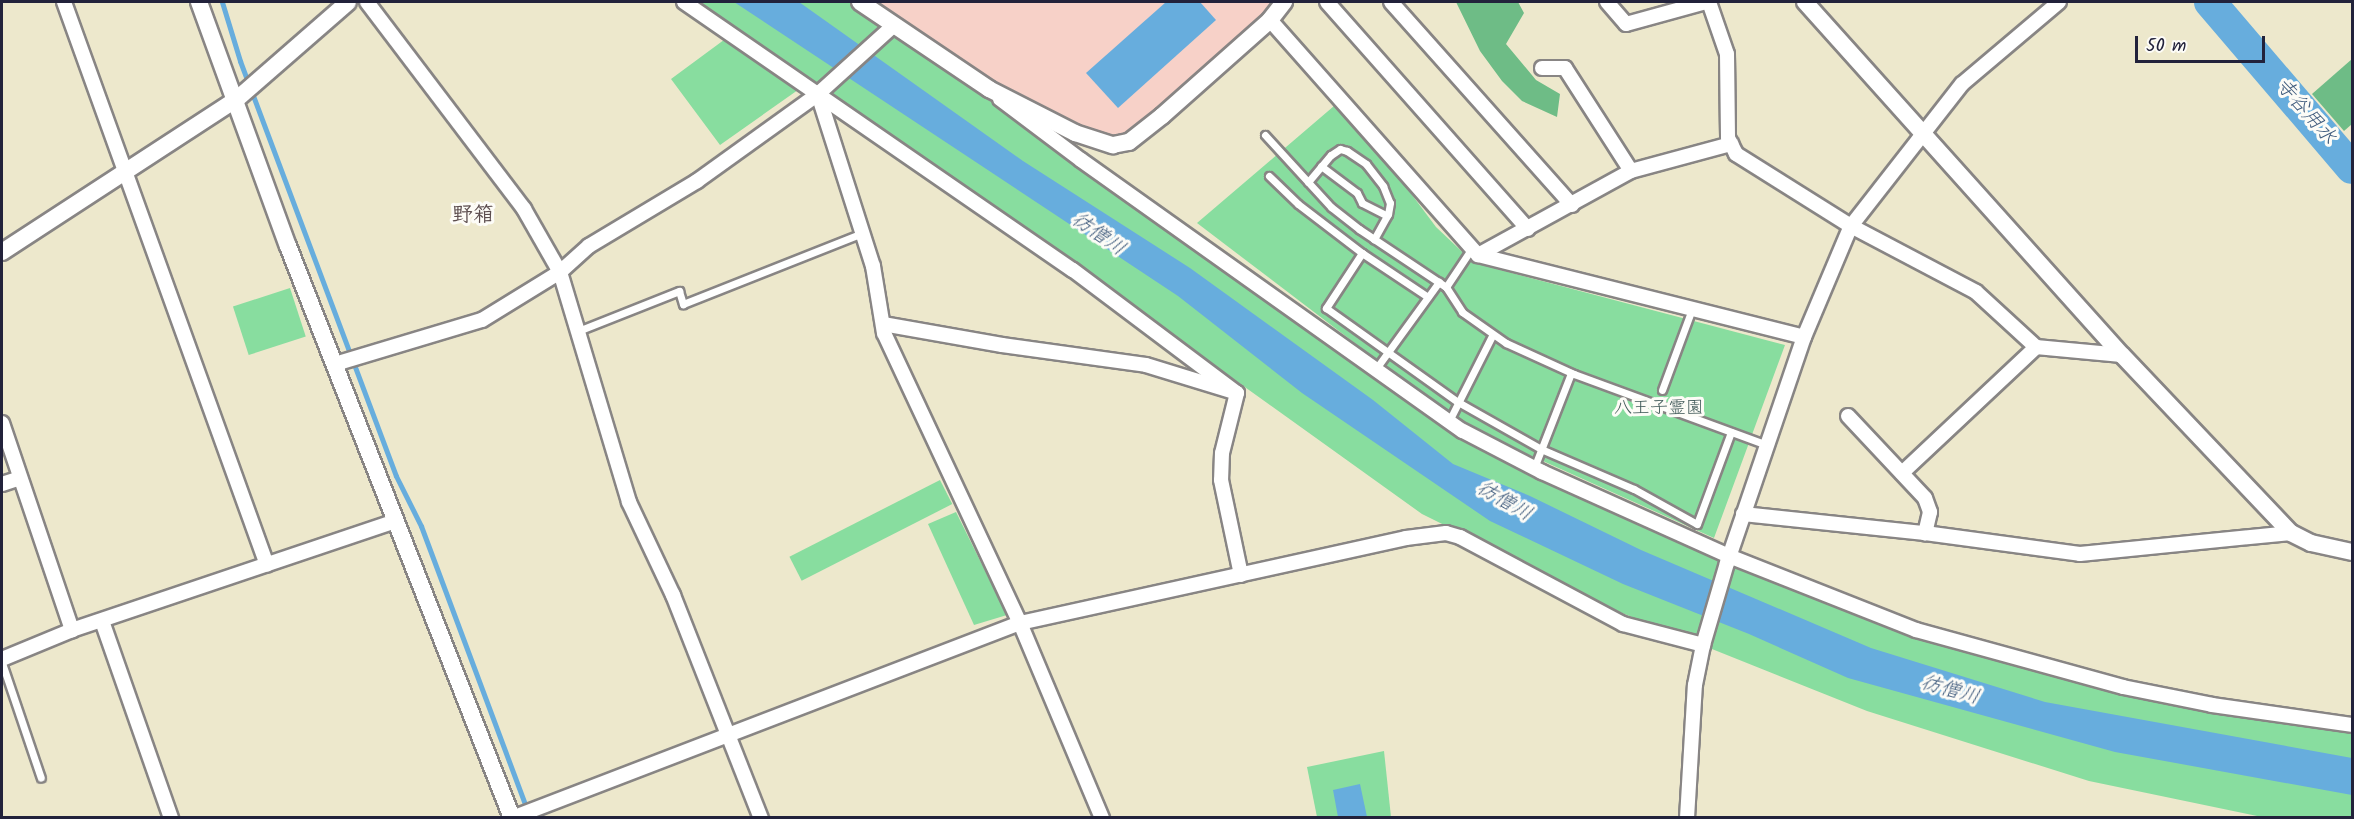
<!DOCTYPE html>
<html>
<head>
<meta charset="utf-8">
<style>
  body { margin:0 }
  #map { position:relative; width:2354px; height:819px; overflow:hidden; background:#ede8cc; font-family:Kalam,"Klee One",sans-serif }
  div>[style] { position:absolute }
  .built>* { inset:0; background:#f7d1c8 }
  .green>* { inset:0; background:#88dd9f; transform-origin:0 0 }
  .forest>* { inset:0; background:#6ebc86 }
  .water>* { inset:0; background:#67addd }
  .stream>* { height:5px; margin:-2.5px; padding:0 2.5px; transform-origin:2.5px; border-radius:2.5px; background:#67addd }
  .river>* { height:32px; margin:-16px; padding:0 16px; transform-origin:16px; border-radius:16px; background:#67addd }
  .roads { filter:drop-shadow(2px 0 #888584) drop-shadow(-2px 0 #888584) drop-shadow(0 2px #888584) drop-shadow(0 -2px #888584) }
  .service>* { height:7px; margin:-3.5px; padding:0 3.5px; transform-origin:3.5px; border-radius:3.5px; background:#fff }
  .minor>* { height:14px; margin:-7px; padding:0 7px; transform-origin:7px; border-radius:7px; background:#fff }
  .tertiary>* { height:16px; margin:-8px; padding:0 8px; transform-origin:8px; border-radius:8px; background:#fff }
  span { translate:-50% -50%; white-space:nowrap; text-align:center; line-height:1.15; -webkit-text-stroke:6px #fdfcf7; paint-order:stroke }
  .park-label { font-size:18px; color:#415a59 }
  .water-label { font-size:20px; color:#3e5a7c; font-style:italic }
  .quarter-label { font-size:21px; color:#5c4d4e; font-weight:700 }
  .frame { position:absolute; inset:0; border:3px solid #22223b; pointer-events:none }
  .scale { position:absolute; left:2135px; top:36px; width:130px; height:27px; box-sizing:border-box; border:3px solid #22223b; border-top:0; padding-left:8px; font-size:18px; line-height:21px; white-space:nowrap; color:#22223b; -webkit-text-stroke:4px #fdfcf7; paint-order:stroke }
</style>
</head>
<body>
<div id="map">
  <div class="built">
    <i style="clip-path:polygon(871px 2px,1288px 2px,1129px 142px,1036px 113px)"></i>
  </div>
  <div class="green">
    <i style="clip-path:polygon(684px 2px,850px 2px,1233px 269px,1440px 408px,1197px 223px,1341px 100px,1436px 227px,1474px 263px,1785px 345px,1714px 538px,1494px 439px,1666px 532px,1882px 616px,2123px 687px,2352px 731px,2352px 817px,2262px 817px,2089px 781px,1867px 711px,1622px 613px,1422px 514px,1030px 233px,805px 85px,720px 145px,671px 79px,732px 34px)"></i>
    <i style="left:290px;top:288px;width:51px;height:60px;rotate:72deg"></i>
    <i style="left:940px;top:480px;width:27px;height:169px;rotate:63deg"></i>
    <i style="clip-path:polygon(956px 512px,1007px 615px,974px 625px,928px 524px)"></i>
    <i style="clip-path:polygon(1384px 751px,1391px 817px,1317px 817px,1307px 767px)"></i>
  </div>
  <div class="forest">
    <i style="clip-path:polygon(1456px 2px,1518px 2px,1524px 13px,1506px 44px,1536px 80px,1560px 94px,1557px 117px,1522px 101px,1502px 81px,1480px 51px)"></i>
    <i style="clip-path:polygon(2352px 59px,2352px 124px,2344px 131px,2312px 94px)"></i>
  </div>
  <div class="water">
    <i style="clip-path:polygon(734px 2px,799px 2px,1023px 161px,1190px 268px,1373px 400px,1453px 464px,1530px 496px,1641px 550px,1871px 648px,2045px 702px,2352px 758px,2352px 795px,2115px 752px,1848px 678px,1749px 634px,1623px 584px,1490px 521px,1302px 393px,1178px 296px)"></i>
    <i style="clip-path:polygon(1166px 2px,1200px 2px,1216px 20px,1118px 108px,1086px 73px)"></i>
    <i style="clip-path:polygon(1360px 784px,1367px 817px,1338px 817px,1333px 790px)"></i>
  </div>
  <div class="stream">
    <i style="left:222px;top:2px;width:62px;rotate:73deg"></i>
    <i style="left:240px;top:61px;width:443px;rotate:69.4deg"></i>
    <i style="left:396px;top:476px;width:56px;rotate:63.4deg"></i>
    <i style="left:421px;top:526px;width:303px;rotate:69.5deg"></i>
  </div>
  <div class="river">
    <i style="left:2210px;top:2px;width:218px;rotate:49.5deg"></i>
  </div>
  <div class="roads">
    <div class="service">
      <i style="left:1265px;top:135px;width:98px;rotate:47.5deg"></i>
      <i style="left:1331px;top:207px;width:36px;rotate:38deg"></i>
      <i style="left:1359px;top:229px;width:105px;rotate:33.7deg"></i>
      <i style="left:1446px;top:287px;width:47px;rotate:-56.3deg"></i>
      <i style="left:1321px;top:166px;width:45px;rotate:36.9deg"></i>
      <i style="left:1357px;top:193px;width:11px;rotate:63deg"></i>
      <i style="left:1362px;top:203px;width:28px;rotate:27deg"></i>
      <i style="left:1269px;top:176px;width:40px;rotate:44deg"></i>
      <i style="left:1298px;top:204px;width:81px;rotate:37.4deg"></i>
      <i style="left:1362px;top:253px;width:79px;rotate:33.7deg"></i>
      <i style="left:1308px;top:182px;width:35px;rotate:-50deg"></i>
      <i style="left:1331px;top:155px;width:11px;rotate:-34deg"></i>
      <i style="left:1340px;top:149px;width:7px;rotate:16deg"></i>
      <i style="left:1347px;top:151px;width:23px;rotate:34deg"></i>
      <i style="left:1366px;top:164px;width:28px;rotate:52deg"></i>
      <i style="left:1383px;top:186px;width:18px;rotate:68deg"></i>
      <i style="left:1390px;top:203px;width:11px;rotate:100deg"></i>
      <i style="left:1388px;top:214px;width:29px;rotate:119deg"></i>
      <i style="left:1362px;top:253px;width:66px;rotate:123.2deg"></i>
      <i style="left:1326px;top:308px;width:162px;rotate:35.5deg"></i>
      <i style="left:1458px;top:402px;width:95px;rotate:29.5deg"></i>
      <i style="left:1541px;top:449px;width:101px;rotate:23.3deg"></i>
      <i style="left:1634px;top:489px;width:72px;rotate:29.1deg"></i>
      <i style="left:1697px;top:524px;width:98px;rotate:-69.7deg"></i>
      <i style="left:1446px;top:287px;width:30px;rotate:57deg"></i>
      <i style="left:1462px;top:312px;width:54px;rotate:35.2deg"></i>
      <i style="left:1506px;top:343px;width:75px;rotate:24.5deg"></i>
      <i style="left:1574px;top:374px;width:206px;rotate:20.2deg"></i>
      <i style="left:578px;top:331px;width:109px;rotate:-21.6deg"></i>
      <i style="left:679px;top:291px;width:14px;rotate:73deg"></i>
      <i style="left:683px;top:304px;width:193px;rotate:-21.6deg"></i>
      <i style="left:1375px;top:370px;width:109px;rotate:-54deg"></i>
      <i style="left:1662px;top:390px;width:86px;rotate:-69.7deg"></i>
      <i style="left:1449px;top:421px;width:97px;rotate:-63.2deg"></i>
      <i style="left:1534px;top:468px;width:102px;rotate:-68.7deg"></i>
      <i style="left:2px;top:663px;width:121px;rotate:71.3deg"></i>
    </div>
    <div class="minor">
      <i style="left:64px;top:2px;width:598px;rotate:70.17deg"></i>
      <i style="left:367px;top:2px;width:260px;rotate:52.8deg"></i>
      <i style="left:524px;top:209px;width:73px;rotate:60.3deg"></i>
      <i style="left:560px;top:272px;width:240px;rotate:73.3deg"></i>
      <i style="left:629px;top:502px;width:103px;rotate:64.7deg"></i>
      <i style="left:673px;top:595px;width:240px;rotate:68.5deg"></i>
      <i style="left:684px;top:2px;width:472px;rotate:34.6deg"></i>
      <i style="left:1073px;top:270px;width:205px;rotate:36.9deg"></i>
      <i style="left:1327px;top:2px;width:303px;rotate:48.5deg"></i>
      <i style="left:1391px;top:2px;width:272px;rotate:48.3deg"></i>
      <i style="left:1607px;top:2px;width:29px;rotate:49deg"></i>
      <i style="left:1626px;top:24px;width:83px;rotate:-15.4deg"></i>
      <i style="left:1709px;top:2px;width:55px;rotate:70.9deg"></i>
      <i style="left:1727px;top:54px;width:84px;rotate:89.3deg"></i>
      <i style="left:1728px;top:138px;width:18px;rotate:63deg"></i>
      <i style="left:1736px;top:154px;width:136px;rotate:32.1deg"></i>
      <i style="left:1851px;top:226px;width:141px;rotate:27.8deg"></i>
      <i style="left:1976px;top:292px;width:81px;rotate:42.5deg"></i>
      <i style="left:2036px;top:347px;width:86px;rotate:5.3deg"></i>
      <i style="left:1270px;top:20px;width:314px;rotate:48.5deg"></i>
      <i style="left:1478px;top:255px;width:336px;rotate:14.1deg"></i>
      <i style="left:1542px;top:68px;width:23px"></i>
      <i style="left:1565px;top:68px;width:122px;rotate:57.3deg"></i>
      <i style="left:818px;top:94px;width:181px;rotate:72.3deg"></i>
      <i style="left:873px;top:266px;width:68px;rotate:80.7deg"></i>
      <i style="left:884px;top:333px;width:320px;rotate:64.9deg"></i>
      <i style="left:1020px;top:623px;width:212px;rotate:67.2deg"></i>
      <i style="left:1000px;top:99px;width:101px;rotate:37deg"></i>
      <i style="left:1081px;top:160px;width:468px;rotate:35.4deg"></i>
      <i style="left:1463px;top:431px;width:89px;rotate:27.4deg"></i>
      <i style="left:1542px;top:472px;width:205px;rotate:24.2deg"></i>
      <i style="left:1729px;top:556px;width:201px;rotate:21.6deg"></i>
      <i style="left:1916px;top:630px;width:215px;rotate:15.4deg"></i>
      <i style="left:2123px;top:687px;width:91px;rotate:11.4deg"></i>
      <i style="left:2212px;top:705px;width:141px;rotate:8.1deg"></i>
      <i style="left:1478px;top:255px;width:175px;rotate:-28.8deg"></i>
      <i style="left:1631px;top:171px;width:104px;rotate:-15.1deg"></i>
      <i style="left:883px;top:324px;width:121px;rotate:10deg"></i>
      <i style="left:1002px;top:345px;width:145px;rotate:7.9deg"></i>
      <i style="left:1146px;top:365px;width:95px;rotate:17.1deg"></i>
      <i style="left:1237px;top:393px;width:62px;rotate:104deg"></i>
      <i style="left:1222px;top:453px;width:27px;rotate:92deg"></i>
      <i style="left:1221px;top:480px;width:97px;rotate:78.1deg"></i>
      <i style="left:335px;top:364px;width:153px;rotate:-16.7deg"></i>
      <i style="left:482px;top:320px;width:92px;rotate:-31.6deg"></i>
      <i style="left:560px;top:272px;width:39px;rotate:-42deg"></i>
      <i style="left:589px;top:246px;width:126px;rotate:-31deg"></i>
      <i style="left:697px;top:181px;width:149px;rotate:-35.7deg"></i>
      <i style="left:818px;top:94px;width:103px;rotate:-42.2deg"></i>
      <i style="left:1848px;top:416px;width:112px;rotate:46.8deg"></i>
      <i style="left:1925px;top:498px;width:15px;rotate:70deg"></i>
      <i style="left:1930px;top:512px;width:22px;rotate:103deg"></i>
      <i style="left:2px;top:423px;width:219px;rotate:71.3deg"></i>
      <i style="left:1902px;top:473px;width:184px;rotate:-43.2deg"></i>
      <i style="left:2px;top:484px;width:19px;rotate:-18deg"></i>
      <i style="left:1743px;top:514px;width:183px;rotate:6deg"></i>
      <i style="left:1925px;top:533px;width:156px;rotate:7.7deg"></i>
      <i style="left:2080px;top:554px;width:212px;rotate:-5.7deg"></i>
      <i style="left:102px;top:621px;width:209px;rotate:70.7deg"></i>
      <i style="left:2px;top:659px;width:76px;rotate:-22.5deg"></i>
      <i style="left:72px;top:630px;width:342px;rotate:-18.6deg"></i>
      <i style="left:512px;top:818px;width:544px;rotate:-21deg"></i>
      <i style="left:1020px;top:623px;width:395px;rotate:-12.4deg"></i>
      <i style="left:1406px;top:538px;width:40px;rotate:-7.1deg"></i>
      <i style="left:1446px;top:533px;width:15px;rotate:16deg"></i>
      <i style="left:1460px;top:537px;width:185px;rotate:28.1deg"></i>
      <i style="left:1623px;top:624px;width:83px;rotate:14.7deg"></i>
      <i style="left:1687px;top:818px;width:133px;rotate:-86.6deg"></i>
      <i style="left:1695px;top:685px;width:41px;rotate:-78.7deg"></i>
      <i style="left:1703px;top:645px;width:85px;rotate:-73.7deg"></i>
      <i style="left:1727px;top:563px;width:239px;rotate:-71.2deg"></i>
      <i style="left:1804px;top:337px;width:121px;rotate:-67.1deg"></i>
      <i style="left:1851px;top:226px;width:180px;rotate:-52deg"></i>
      <i style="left:1962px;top:84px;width:127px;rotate:-40.2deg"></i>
    </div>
    <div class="tertiary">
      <i style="left:199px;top:2px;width:260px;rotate:70deg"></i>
      <i style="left:288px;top:246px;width:614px;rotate:68.61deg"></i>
      <i style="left:860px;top:2px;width:156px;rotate:34deg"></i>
      <i style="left:989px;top:89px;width:97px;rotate:27.1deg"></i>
      <i style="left:1075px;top:133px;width:40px;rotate:18deg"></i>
      <i style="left:1113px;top:145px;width:16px;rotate:-11deg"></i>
      <i style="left:1129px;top:142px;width:42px;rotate:-38.2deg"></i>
      <i style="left:1162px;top:116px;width:144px;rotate:-41.6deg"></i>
      <i style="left:1270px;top:20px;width:23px;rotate:-52deg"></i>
      <i style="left:1805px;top:2px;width:474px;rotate:48.1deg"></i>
      <i style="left:2122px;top:355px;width:245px;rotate:46.5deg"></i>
      <i style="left:2291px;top:533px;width:22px;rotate:27deg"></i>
      <i style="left:2311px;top:543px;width:42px;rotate:12.4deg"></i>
      <i style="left:2px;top:252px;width:280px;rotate:-33.1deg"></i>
      <i style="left:237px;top:99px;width:147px;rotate:-41.1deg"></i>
    </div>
  </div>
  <div class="park-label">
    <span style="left:1659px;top:409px">八王子霊園</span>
  </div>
  <div class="water-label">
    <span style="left:2305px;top:112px;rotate:49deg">寺谷用水</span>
    <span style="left:1098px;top:235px;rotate:35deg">彷僧川</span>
    <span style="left:1504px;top:502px;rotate:30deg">彷僧川</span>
    <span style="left:1950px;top:691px;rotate:16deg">彷僧川</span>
  </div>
  <div class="quarter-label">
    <span style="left:473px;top:216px">野箱</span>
  </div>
  <div class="frame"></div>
  <div class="scale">50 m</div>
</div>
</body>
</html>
